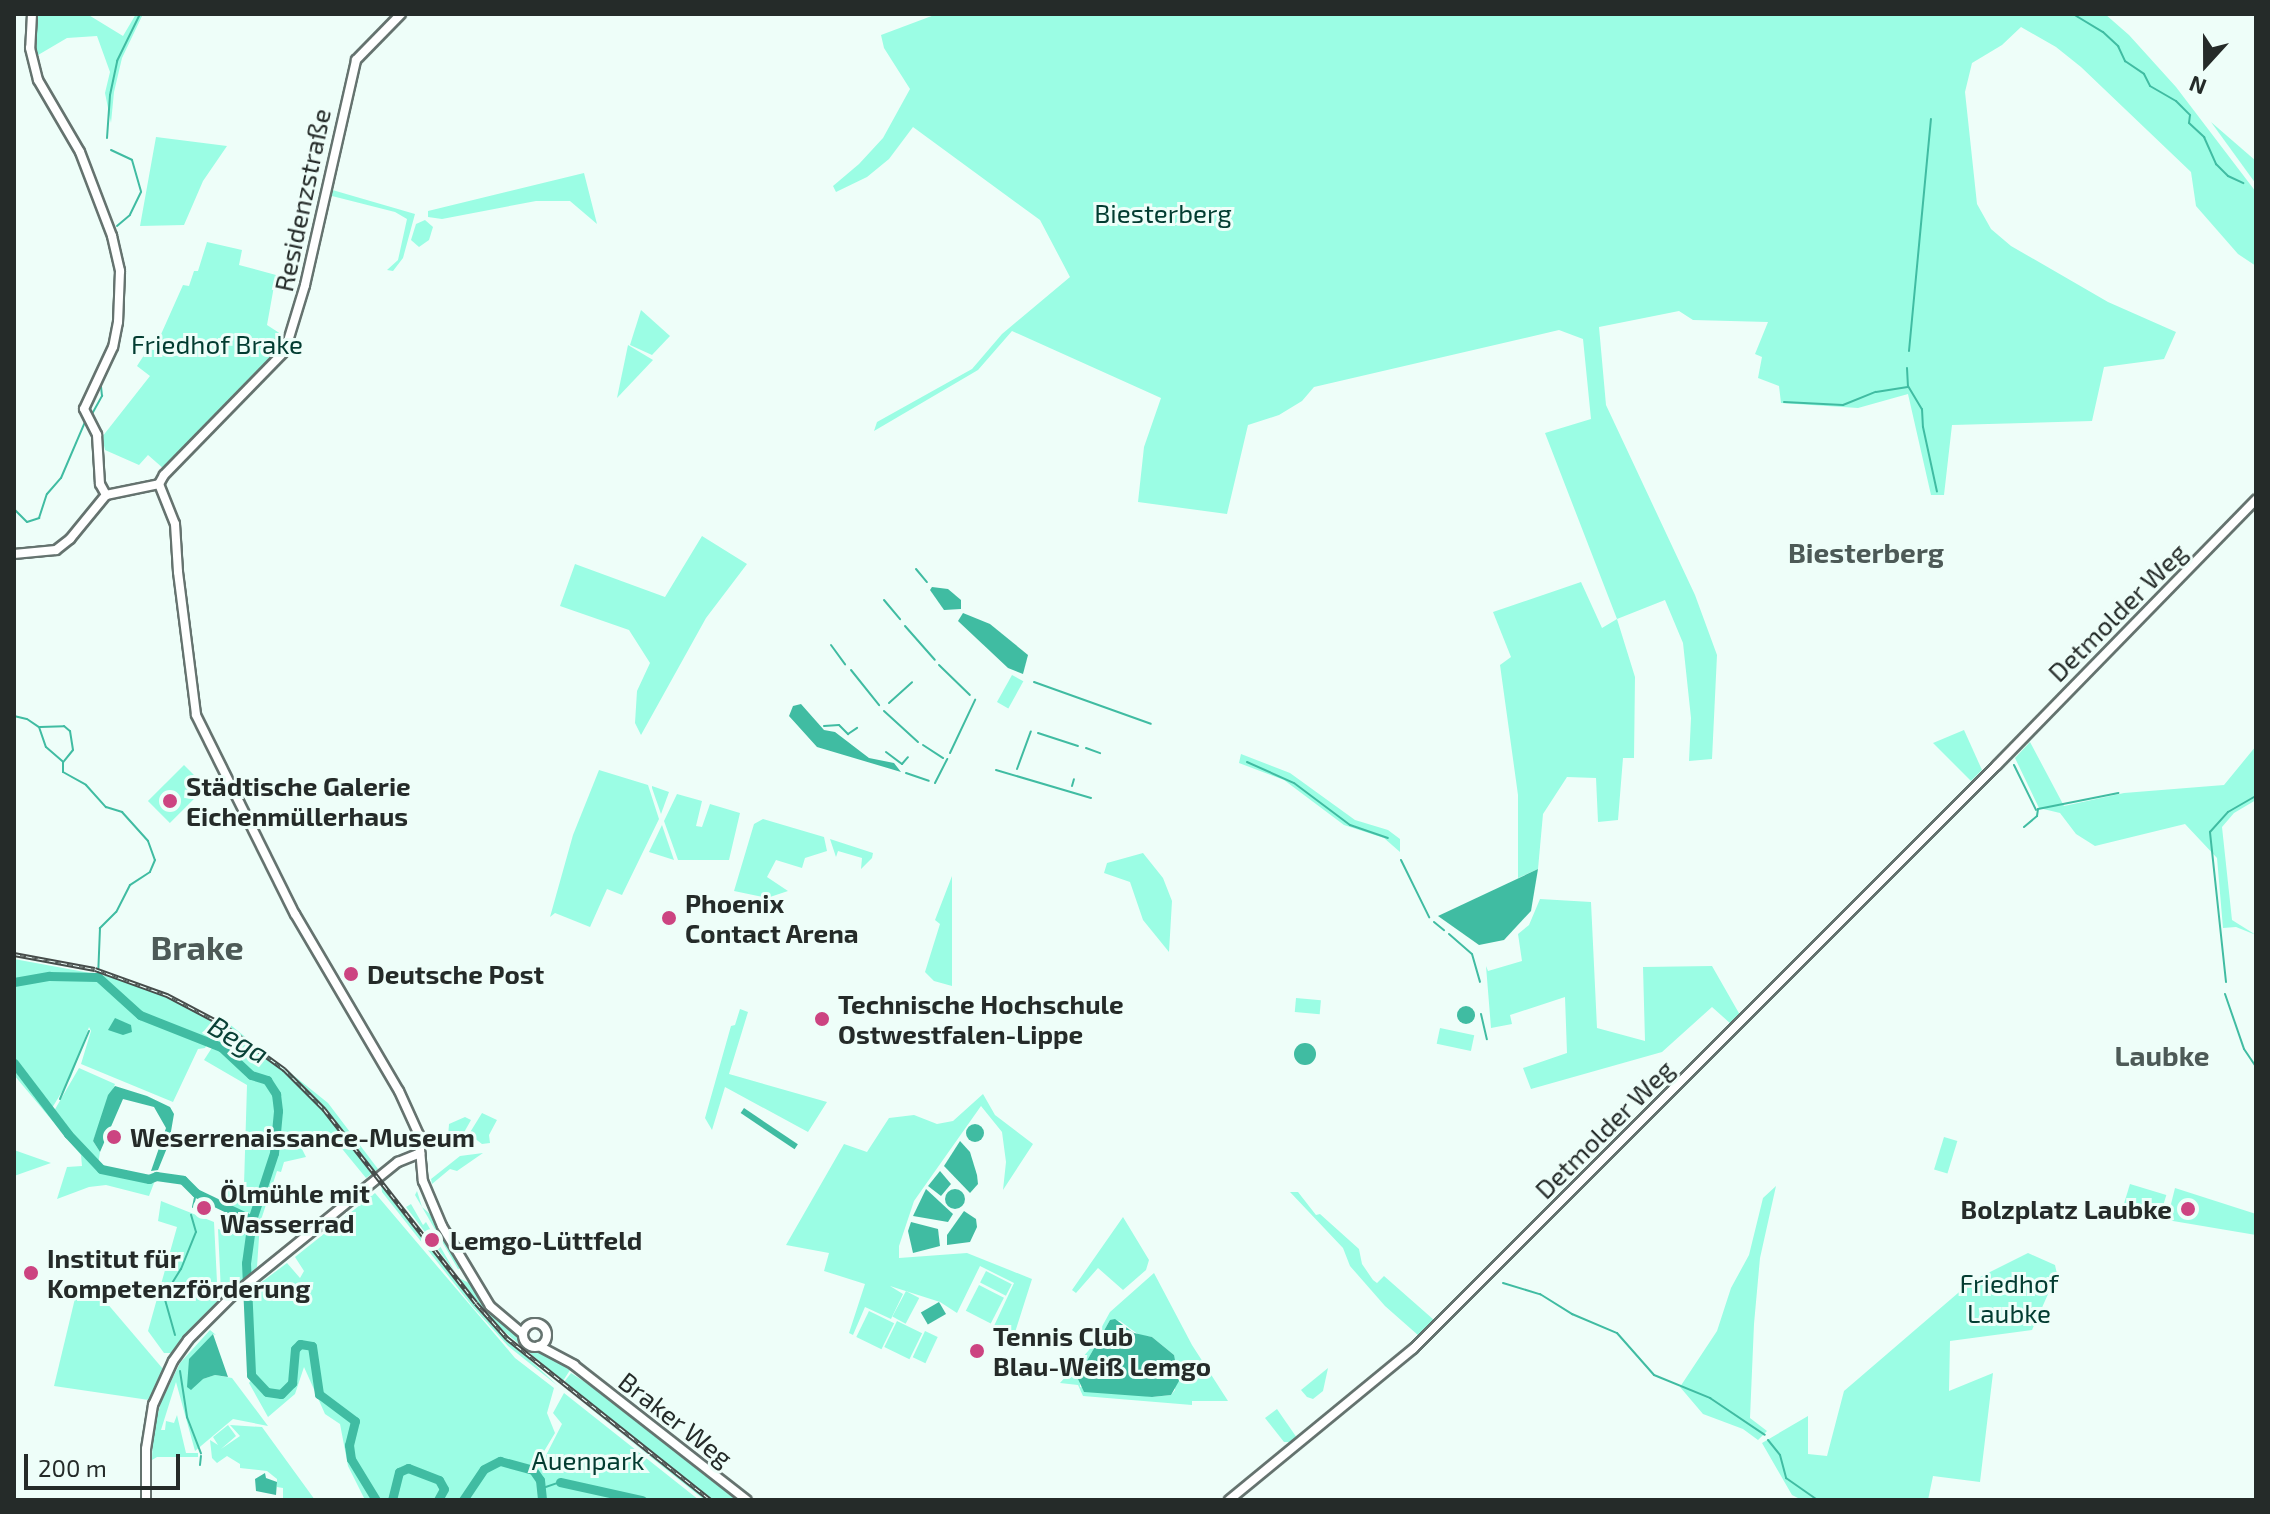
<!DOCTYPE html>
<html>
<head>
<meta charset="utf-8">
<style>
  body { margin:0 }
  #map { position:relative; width:2270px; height:1514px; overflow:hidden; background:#eefef9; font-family:"Exo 2",sans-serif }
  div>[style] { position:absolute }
  .green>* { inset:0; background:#9bfde4; transform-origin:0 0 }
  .water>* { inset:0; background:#40bca2; transform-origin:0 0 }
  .round { border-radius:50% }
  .stream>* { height:2px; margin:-1px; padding:0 1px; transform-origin:1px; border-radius:1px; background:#40bca2 }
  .river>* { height:9px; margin:-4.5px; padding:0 4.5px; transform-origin:4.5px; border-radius:4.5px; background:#40bca2 }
  .roads { filter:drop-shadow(2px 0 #65736f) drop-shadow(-2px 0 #65736f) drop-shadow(0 2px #65736f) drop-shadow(0 -2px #65736f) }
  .secondary>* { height:8px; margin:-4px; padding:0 4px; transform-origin:4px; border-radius:4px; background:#fff }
  .secondary>.ring { margin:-4px; padding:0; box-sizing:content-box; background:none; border:8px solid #fff; border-radius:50% }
  .rail>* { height:5px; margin-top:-2.5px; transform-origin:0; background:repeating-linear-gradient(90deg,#eefef9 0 6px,#464d4b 0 12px); box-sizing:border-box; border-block:2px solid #464d4b }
  .dots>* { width:22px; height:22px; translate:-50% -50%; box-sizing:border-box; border:4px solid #eefef9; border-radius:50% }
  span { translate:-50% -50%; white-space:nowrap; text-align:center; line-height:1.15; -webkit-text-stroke:6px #eefef9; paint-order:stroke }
  .street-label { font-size:26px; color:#252b29 }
  .park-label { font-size:26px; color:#023c31 }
  .poi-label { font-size:26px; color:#252b29; font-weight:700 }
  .left { translate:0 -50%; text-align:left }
  .right { translate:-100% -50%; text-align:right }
  .neighbourhood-label { font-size:28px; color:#4d5a57; font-weight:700 }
  .water-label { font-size:28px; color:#094136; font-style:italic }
  .district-label { font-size:34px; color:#4d5a57; font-weight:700 }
  .frame { position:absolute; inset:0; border:16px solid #252b29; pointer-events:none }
  .north { position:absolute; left:2166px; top:24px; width:80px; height:80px; -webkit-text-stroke:6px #eefef9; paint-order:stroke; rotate:201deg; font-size:22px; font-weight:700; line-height:32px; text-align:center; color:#252b29 }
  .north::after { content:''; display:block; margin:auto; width:28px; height:36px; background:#252b29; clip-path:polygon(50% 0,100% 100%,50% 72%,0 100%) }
  .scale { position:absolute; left:24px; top:1454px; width:156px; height:36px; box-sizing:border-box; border:4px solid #252b29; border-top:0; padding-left:10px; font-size:24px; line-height:28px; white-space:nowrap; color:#252b29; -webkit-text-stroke:6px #eefef9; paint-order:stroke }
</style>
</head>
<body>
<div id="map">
  <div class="green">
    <i style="clip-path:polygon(34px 14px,87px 14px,123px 36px,136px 14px,143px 14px,122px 58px,114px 92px,111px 123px,105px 93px,110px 72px,97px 36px,67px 38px,33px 58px)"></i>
    <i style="clip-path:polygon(937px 14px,2105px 14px,2129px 35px,2176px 87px,2256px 192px,2256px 266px,2238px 254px,2196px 206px,2191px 172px,2081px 67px,2056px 47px,2021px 27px,2002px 45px,1972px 63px,1965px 92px,1977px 204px,1991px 229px,2011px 246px,2108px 302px,2176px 332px,2164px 359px,2104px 367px,2092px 421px,1952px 425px,1944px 495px,1931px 495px,1908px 394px,1858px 408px,1781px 403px,1779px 386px,1758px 378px,1762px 357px,1755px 354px,1768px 322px,1693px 320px,1679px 311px,1599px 327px,1606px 405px,1695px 595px,1717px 655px,1712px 759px,1689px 761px,1691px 718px,1683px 643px,1665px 600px,1617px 619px,1635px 677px,1634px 758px,1623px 758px,1618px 820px,1598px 822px,1596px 778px,1567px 777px,1543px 814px,1538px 869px,1518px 878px,1518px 795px,1500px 665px,1511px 657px,1493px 612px,1581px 582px,1602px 628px,1617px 619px,1545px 433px,1591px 419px,1583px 339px,1559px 330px,1314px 387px,1302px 401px,1279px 415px,1248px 425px,1227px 514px,1138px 502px,1144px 447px,1161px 398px,1012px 331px,978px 370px,874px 431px,877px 422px,972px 369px,1002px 334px,1070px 277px,1040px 220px,913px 127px,889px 159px,867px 177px,836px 192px,833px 186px,859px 164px,883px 138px,910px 89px,884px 48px,881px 35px)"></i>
    <i style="clip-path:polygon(2211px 122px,2256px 161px,2256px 184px)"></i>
    <i style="clip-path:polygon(156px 137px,227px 146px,203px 181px,184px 225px,140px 226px)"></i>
    <i style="clip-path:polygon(584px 173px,597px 224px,570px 201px,536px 201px,442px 219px,428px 217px,428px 211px)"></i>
    <i style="clip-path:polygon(329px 189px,415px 214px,403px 258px,393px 271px,387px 270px,398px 260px,407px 219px,395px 212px,328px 195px)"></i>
    <i style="clip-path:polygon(425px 220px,433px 227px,429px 240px,419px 247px,411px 240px,416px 224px)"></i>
    <i style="clip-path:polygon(207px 242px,242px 250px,239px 265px,276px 275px,267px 325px,287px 338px,276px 361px,164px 469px,148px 455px,139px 465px,105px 450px,102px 437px,150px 376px,137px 366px,148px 349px,154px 350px,183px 285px,189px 286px,194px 271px,198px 271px)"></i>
    <i style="clip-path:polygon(641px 310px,670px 336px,652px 355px,630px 345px)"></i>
    <i style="clip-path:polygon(628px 345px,653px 360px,617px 398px)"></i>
    <i style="clip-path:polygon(702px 536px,747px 564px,706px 618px,641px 735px,635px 723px,637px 691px,650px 663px,629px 630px,560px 606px,575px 564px,665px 597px)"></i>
    <i style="left:1012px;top:675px;width:13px;height:31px;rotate:29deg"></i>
    <i style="clip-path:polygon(1964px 730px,1982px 770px,1971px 781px,1933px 743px)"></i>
    <i style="clip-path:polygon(2030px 742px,2064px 806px,2124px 793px,2224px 785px,2256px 746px,2256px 800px,2234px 813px,2222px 827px,2232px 920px,2256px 935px,2236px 927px,2223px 928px,2217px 858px,2185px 824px,2095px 846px,2076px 834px,2060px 813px,2039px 808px,2015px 758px)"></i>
    <i style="clip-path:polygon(1241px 754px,1290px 773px,1355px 820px,1388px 830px,1400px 839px,1400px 852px,1384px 838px,1344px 825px,1284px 780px,1239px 763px)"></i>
    <i style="left:184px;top:765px;width:31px;height:51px;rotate:45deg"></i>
    <i style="clip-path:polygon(599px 770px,648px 785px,659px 819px,622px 895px,607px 889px,590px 927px,555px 913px,550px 917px,573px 835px)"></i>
    <i style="clip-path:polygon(652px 786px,669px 792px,661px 814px,652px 788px)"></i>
    <i style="clip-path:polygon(677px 794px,702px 801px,696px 826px,702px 827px,710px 804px,740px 813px,729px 860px,678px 860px,664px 821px)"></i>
    <i style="clip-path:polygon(763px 819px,824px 837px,827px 851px,805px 858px,802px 868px,776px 860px,767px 877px,788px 891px,767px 898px,734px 891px,754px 824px)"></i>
    <i style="clip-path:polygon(662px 825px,674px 860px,649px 852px)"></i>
    <i style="clip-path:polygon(830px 839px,873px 853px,872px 858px,861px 869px,862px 858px,838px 851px,836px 857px)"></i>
    <i style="clip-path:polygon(1143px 853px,1163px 878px,1172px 901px,1169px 952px,1143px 920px,1130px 882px,1104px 873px,1107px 863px)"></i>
    <i style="clip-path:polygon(952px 876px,952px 986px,934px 981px,925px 972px,940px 924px,935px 920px)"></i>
    <i style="clip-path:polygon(1540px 899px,1591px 902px,1597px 1028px,1645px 1041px,1643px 967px,1712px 966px,1740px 1015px,1731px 1024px,1712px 1007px,1662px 1052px,1531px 1089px,1523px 1068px,1567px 1053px,1565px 997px,1510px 1015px,1512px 1024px,1491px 1028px,1486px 966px,1488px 971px,1522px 961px,1518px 934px,1529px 925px)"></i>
    <i style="clip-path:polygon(14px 959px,112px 977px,179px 1002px,218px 1025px,205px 1048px,198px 1049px,173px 1102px,81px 1064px,91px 1031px,89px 1027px,71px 1077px,52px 1108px,14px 1059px)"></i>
    <i style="left:1296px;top:998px;width:25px;height:14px;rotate:5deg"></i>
    <i style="clip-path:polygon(740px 1009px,748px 1012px,729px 1074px,827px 1102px,808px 1132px,725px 1087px,712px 1130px,705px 1118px,731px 1026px,735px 1025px)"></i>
    <i style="clip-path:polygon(228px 1023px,328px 1103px,378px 1169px,366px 1178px,334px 1139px,319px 1136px,298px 1141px,306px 1157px,284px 1162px,281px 1172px,277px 1171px,260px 1223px,257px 1267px,226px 1296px,221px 1292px,218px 1229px,233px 1234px,241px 1215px,224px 1207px,230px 1183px,244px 1185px,247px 1085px,204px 1060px)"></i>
    <i style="left:1440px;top:1028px;width:35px;height:16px;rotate:12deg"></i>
    <i style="clip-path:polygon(14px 1065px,68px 1135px,91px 1159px,54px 1111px,79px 1068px,115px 1084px,93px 1141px,100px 1152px,97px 1171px,154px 1183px,149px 1196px,106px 1185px,89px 1187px,57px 1199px,67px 1167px,82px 1166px,81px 1155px,14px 1075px)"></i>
    <i style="clip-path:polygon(983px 1094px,995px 1115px,1033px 1144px,1003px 1190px,1006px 1162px,1002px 1132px,981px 1106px,914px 1201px,899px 1246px,899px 1258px,967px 1253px,1032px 1279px,1010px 1348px,997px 1339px,994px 1326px,1014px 1283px,980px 1266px,957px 1313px,940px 1302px,890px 1286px,903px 1294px,891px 1319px,865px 1307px,853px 1335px,849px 1333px,865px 1284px,824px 1271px,829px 1253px,786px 1245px,844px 1144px,867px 1152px,889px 1118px,914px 1115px,937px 1124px,953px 1121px)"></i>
    <i style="clip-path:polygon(482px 1113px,497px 1120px,489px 1135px,490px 1143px,482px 1144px,469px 1134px)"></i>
    <i style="clip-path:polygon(465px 1117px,471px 1120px,462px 1136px,448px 1138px,449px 1124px)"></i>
    <i style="left:1944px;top:1137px;width:14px;height:34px;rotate:17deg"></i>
    <i style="clip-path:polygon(14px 1150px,51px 1163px,14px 1176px)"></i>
    <i style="clip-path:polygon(483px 1153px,457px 1171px,450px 1169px,432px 1184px,431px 1179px,460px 1156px)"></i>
    <i style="clip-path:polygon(381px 1184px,491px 1324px,558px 1386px,508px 1346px,472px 1306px,382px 1192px)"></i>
    <i style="left:2130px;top:1184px;width:38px;height:21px;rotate:17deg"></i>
    <i style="clip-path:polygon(1776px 1186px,1760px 1258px,1754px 1324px,1750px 1418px,1767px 1431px,1758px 1440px,1743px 1429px,1703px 1414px,1680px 1387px,1717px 1331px,1731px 1288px,1749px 1255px,1763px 1198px)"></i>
    <i style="clip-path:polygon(2175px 1188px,2256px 1214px,2256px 1235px,2167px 1220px)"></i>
    <i style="clip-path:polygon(417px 1191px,422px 1207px,430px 1214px,461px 1268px,458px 1269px,415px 1195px)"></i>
    <i style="clip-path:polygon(1290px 1192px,1298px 1192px,1316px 1215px,1320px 1214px,1359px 1249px,1362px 1264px,1373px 1280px,1377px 1283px,1384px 1276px,1434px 1320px,1423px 1332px,1419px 1336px,1385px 1306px,1350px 1266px,1343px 1248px)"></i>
    <i style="clip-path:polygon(375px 1193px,515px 1358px,554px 1388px,547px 1413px,555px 1433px,537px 1463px,539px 1469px,562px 1424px,553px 1413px,564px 1393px,699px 1500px,365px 1500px,348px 1466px,340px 1424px,325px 1414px,304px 1367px,295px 1394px,268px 1417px,249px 1383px,255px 1375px,251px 1290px,287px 1263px,300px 1278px,304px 1271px,295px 1257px)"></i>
    <i style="clip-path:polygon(161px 1201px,214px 1222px,218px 1302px,172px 1353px,164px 1353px,148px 1331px,177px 1227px,158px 1221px)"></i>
    <i style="clip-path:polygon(411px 1204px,423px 1225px,426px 1222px,455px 1272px,406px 1207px)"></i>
    <i style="clip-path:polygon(1123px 1217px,1149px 1260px,1146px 1270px,1123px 1290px,1098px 1268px,1076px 1293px,1072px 1290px)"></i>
    <i style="clip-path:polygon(2028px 1253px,2055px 1265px,2057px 1274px,2032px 1330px,1950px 1341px,1949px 1391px,1993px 1373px,1980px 1482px,1933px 1476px,1928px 1500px,1802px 1500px,1792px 1495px,1762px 1443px,1808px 1416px,1808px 1454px,1827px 1456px,1844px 1391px,1972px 1281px)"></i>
    <i style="left:986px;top:1271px;width:29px;height:13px;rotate:27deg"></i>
    <i style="clip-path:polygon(evenodd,1154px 1273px,1192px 1345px,1228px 1401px,1192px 1401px,1192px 1405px,1083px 1396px,1078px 1385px,1060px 1383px,1089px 1350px,1110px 1312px,1154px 1273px,1110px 1320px,1120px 1321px,1139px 1335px,1152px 1337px,1174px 1355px,1175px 1390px,1171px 1395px,1153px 1397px,1080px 1387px,1080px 1373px,1110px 1320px)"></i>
    <i style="clip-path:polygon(459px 1278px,469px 1283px,501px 1322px,517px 1332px,525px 1345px,542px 1350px,570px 1370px,563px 1381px,494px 1323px)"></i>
    <i style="left:979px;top:1285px;width:28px;height:29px;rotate:27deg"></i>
    <i style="clip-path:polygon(77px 1290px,100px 1295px,163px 1369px,149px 1400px,54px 1386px)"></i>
    <i style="left:906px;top:1291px;width:15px;height:29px;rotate:28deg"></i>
    <i style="left:869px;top:1311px;width:28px;height:29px;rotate:26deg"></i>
    <i style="left:897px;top:1321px;width:28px;height:29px;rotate:26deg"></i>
    <i style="clip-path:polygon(210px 1330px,216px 1335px,213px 1334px,203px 1379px,215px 1375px,232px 1378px,268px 1426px,233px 1419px,195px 1451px,176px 1382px,161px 1430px,165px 1430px,166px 1421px,174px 1423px,177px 1415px,186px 1453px,198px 1453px,198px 1457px,157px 1457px,152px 1460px,153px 1432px,161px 1402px,180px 1363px)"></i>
    <i style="left:925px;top:1331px;width:14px;height:29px;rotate:25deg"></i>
    <i style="clip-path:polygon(1328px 1368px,1323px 1391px,1313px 1399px,1307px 1397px,1301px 1390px)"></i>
    <i style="clip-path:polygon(571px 1373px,613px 1400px,743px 1500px,713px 1500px,705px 1494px,564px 1382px)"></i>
    <i style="clip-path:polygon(562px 1386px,644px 1451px,709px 1500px,702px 1498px)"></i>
    <i style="clip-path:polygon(1277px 1409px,1297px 1438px,1291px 1442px,1284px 1442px,1265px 1418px)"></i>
    <i style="clip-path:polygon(228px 1425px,236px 1436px,221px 1449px,240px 1436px,230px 1425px,262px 1427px,315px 1500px,283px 1500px,283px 1488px,277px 1487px,277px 1479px,267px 1471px,240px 1468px,240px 1464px,227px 1456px,217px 1463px,212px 1458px,210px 1440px,218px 1445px,213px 1437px)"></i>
  </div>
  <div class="water">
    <i style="clip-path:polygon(932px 587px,948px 589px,961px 600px,961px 609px,944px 610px,930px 590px)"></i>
    <i style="clip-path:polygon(963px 613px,990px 624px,1028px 655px,1023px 674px,1008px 668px,958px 621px)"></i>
    <i style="clip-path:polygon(801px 704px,824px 730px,835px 732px,869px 758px,894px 763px,901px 772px,817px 747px,789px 716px,793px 706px)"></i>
    <i style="clip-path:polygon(1538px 869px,1531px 911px,1504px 940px,1479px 945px,1438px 916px)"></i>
    <i class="round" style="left:1457px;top:1006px;width:18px;height:18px"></i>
    <i style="clip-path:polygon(115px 1018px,131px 1025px,132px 1032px,123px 1035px,108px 1030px)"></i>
    <i class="round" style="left:1294px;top:1043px;width:22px;height:22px"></i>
    <i style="clip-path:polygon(115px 1086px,147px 1096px,170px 1107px,174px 1114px,169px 1143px,158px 1170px,151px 1171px,166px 1128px,154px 1107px,123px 1099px,100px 1152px,93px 1141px,108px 1095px)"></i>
    <i style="left:744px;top:1108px;width:65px;height:6px;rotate:34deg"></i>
    <i class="round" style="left:966px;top:1124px;width:18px;height:18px"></i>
    <i style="clip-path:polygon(960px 1141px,970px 1152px,977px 1175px,978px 1184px,970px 1193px,944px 1166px)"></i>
    <i style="clip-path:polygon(940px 1171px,951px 1184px,941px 1196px,928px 1186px)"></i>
    <i style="clip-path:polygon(926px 1189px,953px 1214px,948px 1222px,913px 1216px)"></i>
    <i class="round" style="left:945px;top:1189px;width:20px;height:20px"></i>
    <i style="clip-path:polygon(964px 1211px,976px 1219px,977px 1227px,970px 1242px,947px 1245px,947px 1235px)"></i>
    <i style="clip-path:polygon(911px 1222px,938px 1229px,940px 1246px,913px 1253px,908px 1231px)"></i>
    <i style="left:939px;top:1302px;width:14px;height:21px;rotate:60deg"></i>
    <i style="clip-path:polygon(1115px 1319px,1134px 1333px,1152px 1337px,1174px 1355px,1179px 1381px,1171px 1395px,1152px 1397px,1084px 1392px,1078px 1379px,1080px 1373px,1110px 1320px)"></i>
    <i style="clip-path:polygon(213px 1334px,228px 1377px,215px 1375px,203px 1379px,191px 1390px,187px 1387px,189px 1359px)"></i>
    <i style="clip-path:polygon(265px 1473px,266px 1478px,277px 1482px,276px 1495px,256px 1491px,255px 1479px)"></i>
  </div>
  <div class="stream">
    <i style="left:2073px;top:14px;width:35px;rotate:31deg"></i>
    <i style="left:2103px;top:32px;width:21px;rotate:43deg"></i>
    <i style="left:2118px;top:46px;width:17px;rotate:65deg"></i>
    <i style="left:2125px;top:61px;width:23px;rotate:34deg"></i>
    <i style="left:2144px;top:74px;width:13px;rotate:63deg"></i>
    <i style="left:2150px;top:86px;width:30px;rotate:30deg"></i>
    <i style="left:2176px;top:101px;width:20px;rotate:45deg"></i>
    <i style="left:2190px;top:115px;width:8px;rotate:97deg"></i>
    <i style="left:2189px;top:123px;width:21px;rotate:43deg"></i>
    <i style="left:2204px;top:137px;width:30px;rotate:66deg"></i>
    <i style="left:2216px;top:164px;width:17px;rotate:45deg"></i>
    <i style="left:2228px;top:176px;width:17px;rotate:25deg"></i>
    <i style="left:107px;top:138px;width:43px;rotate:-86deg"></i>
    <i style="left:110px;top:95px;width:35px;rotate:-78deg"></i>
    <i style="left:117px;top:61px;width:52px;rotate:-63.9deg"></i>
    <i style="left:111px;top:150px;width:23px;rotate:25deg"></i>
    <i style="left:132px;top:160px;width:33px;rotate:74deg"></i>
    <i style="left:141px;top:192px;width:25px;rotate:116deg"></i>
    <i style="left:130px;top:215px;width:17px;rotate:140deg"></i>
    <i style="left:113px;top:327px;width:13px;rotate:-86deg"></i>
    <i style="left:109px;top:343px;width:8px;rotate:-76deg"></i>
    <i style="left:1909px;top:351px;width:233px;rotate:-84.6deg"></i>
    <i style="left:1907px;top:368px;width:18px;rotate:87deg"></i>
    <i style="left:1908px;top:386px;width:27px;rotate:59deg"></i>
    <i style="left:1922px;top:409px;width:18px;rotate:87deg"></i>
    <i style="left:1923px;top:427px;width:66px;rotate:77.8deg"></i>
    <i style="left:96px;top:375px;width:5px;rotate:-68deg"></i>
    <i style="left:1784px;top:402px;width:59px;rotate:2.9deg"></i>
    <i style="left:1843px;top:405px;width:35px;rotate:-22deg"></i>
    <i style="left:1876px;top:392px;width:32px;rotate:-9deg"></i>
    <i style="left:92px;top:414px;width:21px;rotate:-61deg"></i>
    <i style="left:102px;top:396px;width:10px;rotate:-96deg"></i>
    <i style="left:14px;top:509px;width:18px;rotate:45deg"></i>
    <i style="left:27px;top:522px;width:13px;rotate:-18deg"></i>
    <i style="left:39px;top:518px;width:25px;rotate:-72deg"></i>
    <i style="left:47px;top:494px;width:21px;rotate:-49deg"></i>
    <i style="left:61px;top:478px;width:61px;rotate:-66.8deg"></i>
    <i style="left:916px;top:569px;width:17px;rotate:50deg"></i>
    <i style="left:884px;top:600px;width:25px;rotate:50deg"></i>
    <i style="left:905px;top:626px;width:45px;rotate:48.6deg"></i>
    <i style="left:831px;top:645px;width:24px;rotate:54deg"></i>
    <i style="left:939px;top:665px;width:43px;rotate:44.1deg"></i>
    <i style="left:851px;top:670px;width:45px;rotate:51.3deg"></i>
    <i style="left:1034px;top:682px;width:124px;rotate:19.7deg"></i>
    <i style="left:889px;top:703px;width:31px;rotate:-42deg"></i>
    <i style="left:884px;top:711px;width:46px;rotate:42.4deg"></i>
    <i style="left:14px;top:716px;width:13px;rotate:13deg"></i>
    <i style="left:27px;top:719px;width:14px;rotate:34deg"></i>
    <i style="left:39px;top:727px;width:21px;rotate:71deg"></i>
    <i style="left:46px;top:747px;width:23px;rotate:41deg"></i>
    <i style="left:63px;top:762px;width:10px;rotate:90deg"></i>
    <i style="left:63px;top:772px;width:26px;rotate:29deg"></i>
    <i style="left:86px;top:785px;width:30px;rotate:48deg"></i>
    <i style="left:106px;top:807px;width:17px;rotate:17deg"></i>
    <i style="left:122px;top:812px;width:39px;rotate:48deg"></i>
    <i style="left:148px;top:841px;width:20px;rotate:70deg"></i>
    <i style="left:155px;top:860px;width:13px;rotate:113deg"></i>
    <i style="left:150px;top:872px;width:24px;rotate:147deg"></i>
    <i style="left:130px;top:885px;width:30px;rotate:117deg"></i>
    <i style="left:116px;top:912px;width:23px;rotate:135deg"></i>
    <i style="left:100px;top:928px;width:49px;rotate:92.3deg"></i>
    <i style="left:824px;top:726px;width:15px;rotate:-4deg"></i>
    <i style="left:839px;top:725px;width:13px;rotate:45deg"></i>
    <i style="left:848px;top:734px;width:11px;rotate:-34deg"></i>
    <i style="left:40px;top:727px;width:24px;rotate:-2deg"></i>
    <i style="left:64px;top:726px;width:8px;rotate:40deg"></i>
    <i style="left:70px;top:731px;width:19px;rotate:81deg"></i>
    <i style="left:73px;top:750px;width:14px;rotate:129deg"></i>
    <i style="left:1038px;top:733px;width:42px;rotate:18deg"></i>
    <i style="left:923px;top:745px;width:24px;rotate:33deg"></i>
    <i style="left:1086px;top:748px;width:15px;rotate:20deg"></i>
    <i style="left:886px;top:752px;width:20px;rotate:37deg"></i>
    <i style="left:902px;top:764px;width:9px;rotate:-49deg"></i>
    <i style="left:950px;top:753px;width:59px;rotate:-64.7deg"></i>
    <i style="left:1247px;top:762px;width:51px;rotate:24.1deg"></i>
    <i style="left:1294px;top:783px;width:70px;rotate:36.9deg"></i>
    <i style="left:1350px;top:825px;width:40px;rotate:18.9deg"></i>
    <i style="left:2014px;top:765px;width:50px;rotate:63.9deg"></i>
    <i style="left:1017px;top:769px;width:40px;rotate:-69.8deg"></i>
    <i style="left:996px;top:770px;width:99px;rotate:16.4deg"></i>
    <i style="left:906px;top:773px;width:24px;rotate:19deg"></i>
    <i style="left:935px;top:783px;width:27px;rotate:-63deg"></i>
    <i style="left:1072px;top:786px;width:7px;rotate:-74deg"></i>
    <i style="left:2024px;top:827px;width:17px;rotate:-40deg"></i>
    <i style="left:2037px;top:816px;width:7px;rotate:-82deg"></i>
    <i style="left:2038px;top:809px;width:82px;rotate:-11.3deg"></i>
    <i style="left:1401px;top:860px;width:64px;rotate:63.8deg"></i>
    <i style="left:1434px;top:922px;width:13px;rotate:39deg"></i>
    <i style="left:1449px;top:934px;width:30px;rotate:41deg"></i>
    <i style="left:1472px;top:954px;width:29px;rotate:74deg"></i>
    <i style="left:2226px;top:982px;width:151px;rotate:-96.1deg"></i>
    <i style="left:2210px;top:832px;width:27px;rotate:-48deg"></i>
    <i style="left:2228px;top:812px;width:32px;rotate:-30deg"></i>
    <i style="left:2225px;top:994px;width:58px;rotate:70.9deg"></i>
    <i style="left:2244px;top:1049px;width:22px;rotate:56deg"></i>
    <i style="left:1481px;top:1014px;width:26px;rotate:77deg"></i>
    <i style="left:60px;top:1099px;width:74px;rotate:-66.9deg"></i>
    <i style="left:193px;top:1207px;width:14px;rotate:-78deg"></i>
    <i style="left:1503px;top:1283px;width:39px;rotate:17deg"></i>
    <i style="left:1540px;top:1294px;width:38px;rotate:32deg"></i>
    <i style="left:1572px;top:1314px;width:49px;rotate:22.9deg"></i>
    <i style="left:1617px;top:1333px;width:56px;rotate:48.6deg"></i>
    <i style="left:1654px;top:1375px;width:61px;rotate:22.3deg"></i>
    <i style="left:1710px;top:1398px;width:66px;rotate:33.9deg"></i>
    <i style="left:175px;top:1335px;width:41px;rotate:-105.8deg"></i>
    <i style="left:164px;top:1296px;width:32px;rotate:-58deg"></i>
    <i style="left:181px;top:1269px;width:40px;rotate:-68deg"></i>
    <i style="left:196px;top:1232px;width:18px;rotate:-106deg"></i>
    <i style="left:180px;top:1371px;width:47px;rotate:81.3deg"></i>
    <i style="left:187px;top:1417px;width:39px;rotate:69deg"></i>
    <i style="left:1768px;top:1440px;width:19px;rotate:51deg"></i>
    <i style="left:1780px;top:1455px;width:24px;rotate:75deg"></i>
    <i style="left:1786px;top:1478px;width:38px;rotate:35deg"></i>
    <i style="left:200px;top:1465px;width:9px;rotate:-84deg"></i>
    <i style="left:540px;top:1489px;width:21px;rotate:-19deg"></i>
  </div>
  <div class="river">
    <i style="left:14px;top:982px;width:36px;rotate:-10deg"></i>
    <i style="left:49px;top:976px;width:49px;rotate:1.2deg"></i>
    <i style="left:98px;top:977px;width:57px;rotate:42.1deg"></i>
    <i style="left:140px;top:1015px;width:87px;rotate:21.6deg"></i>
    <i style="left:221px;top:1047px;width:41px;rotate:43deg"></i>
    <i style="left:251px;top:1075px;width:17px;rotate:17deg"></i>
    <i style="left:267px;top:1080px;width:17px;rotate:57deg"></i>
    <i style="left:276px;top:1094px;width:17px;rotate:83deg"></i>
    <i style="left:278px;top:1111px;width:42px;rotate:95.4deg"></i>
    <i style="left:274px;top:1153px;width:71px;rotate:108.2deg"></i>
    <i style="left:14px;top:1063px;width:89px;rotate:52.7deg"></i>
    <i style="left:68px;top:1134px;width:48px;rotate:46.7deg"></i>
    <i style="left:101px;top:1169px;width:49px;rotate:11.8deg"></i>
    <i style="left:149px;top:1179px;width:8px;rotate:-23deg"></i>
    <i style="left:156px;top:1176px;width:27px;rotate:8deg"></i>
    <i style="left:183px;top:1180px;width:18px;rotate:45deg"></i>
    <i style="left:196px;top:1193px;width:62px;rotate:25.7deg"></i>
    <i style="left:252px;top:1220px;width:43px;rotate:97.9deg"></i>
    <i style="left:246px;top:1263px;width:112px;rotate:87.4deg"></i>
    <i style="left:251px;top:1375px;width:23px;rotate:47deg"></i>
    <i style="left:267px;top:1392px;width:14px;rotate:8deg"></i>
    <i style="left:281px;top:1394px;width:16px;rotate:-45deg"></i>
    <i style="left:292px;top:1383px;width:34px;rotate:-85deg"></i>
    <i style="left:295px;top:1349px;width:7px;rotate:-45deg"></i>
    <i style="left:300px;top:1344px;width:12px;rotate:9deg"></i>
    <i style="left:312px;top:1346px;width:49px;rotate:81.7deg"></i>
    <i style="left:319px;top:1394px;width:45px;rotate:36.9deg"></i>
    <i style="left:355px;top:1421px;width:25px;rotate:104deg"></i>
    <i style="left:349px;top:1445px;width:14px;rotate:82deg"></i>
    <i style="left:351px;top:1459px;width:48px;rotate:58.6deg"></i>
    <i style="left:560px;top:1482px;width:84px;rotate:12.4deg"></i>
    <i style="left:392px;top:1500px;width:29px;rotate:-76deg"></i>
    <i style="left:399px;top:1472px;width:10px;rotate:-24deg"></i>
    <i style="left:408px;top:1468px;width:33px;rotate:21deg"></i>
    <i style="left:439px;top:1480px;width:10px;rotate:61deg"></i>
    <i style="left:444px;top:1489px;width:13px;rotate:119deg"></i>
    <i style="left:463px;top:1500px;width:37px;rotate:-56deg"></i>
    <i style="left:484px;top:1469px;width:18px;rotate:-27deg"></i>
    <i style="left:500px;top:1461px;width:34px;rotate:15deg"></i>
    <i style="left:533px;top:1470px;width:12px;rotate:55deg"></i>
    <i style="left:540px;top:1480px;width:20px;rotate:84deg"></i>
  </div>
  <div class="roads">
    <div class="secondary">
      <i style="left:32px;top:14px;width:34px;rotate:93deg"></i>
      <i style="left:30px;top:48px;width:33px;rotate:76deg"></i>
      <i style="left:38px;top:80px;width:83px;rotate:59.7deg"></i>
      <i style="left:80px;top:152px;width:90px;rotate:69.1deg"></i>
      <i style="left:112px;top:236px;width:36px;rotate:77deg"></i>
      <i style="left:120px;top:271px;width:51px;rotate:92.2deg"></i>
      <i style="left:118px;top:322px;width:25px;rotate:101deg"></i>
      <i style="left:113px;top:347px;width:68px;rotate:115.1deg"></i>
      <i style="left:84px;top:409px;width:29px;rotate:63deg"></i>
      <i style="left:97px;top:435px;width:49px;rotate:86.5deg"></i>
      <i style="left:100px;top:484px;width:13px;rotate:61deg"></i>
      <i style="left:159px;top:484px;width:43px;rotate:68.2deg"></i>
      <i style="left:175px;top:524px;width:48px;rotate:86.4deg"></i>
      <i style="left:178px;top:572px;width:144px;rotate:82.8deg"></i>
      <i style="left:196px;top:715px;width:222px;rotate:63.6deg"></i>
      <i style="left:295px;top:914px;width:205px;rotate:59.6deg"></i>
      <i style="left:399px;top:1091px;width:48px;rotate:65.6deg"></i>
      <i style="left:419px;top:1135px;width:18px;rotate:87deg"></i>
      <i style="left:159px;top:484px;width:10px;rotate:-61deg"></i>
      <i style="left:164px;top:475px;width:173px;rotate:-45.7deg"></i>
      <i style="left:285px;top:351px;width:69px;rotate:-73.1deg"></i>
      <i style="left:305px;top:285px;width:231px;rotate:-77.2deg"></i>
      <i style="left:356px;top:60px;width:64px;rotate:-45.6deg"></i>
      <i style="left:14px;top:554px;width:42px;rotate:-5.4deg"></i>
      <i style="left:56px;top:550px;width:18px;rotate:-38deg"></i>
      <i style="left:70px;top:539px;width:57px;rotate:-50.7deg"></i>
      <i style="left:106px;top:495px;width:54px;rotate:-11.7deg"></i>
      <i style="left:420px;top:1149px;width:32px;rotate:85deg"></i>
      <i style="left:423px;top:1181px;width:49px;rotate:67.1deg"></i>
      <i style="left:442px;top:1226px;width:93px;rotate:59deg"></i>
      <i style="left:490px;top:1306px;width:43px;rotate:40.3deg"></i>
      <i class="ring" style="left:523px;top:1323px;width:16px;height:16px"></i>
      <i style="left:539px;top:1346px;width:40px;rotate:28deg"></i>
      <i style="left:574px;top:1365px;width:219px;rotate:38deg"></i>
      <i style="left:146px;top:1500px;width:51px;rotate:-90deg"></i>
      <i style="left:146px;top:1449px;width:45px;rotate:-81deg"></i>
      <i style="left:153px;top:1405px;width:48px;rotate:-65.6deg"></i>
      <i style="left:173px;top:1361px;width:26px;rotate:-54deg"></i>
      <i style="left:188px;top:1340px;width:61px;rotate:-45deg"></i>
      <i style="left:231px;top:1297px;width:215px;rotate:-39deg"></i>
      <i style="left:398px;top:1162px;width:24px;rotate:-22deg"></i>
      <i style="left:1229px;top:1500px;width:238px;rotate:-39.4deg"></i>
      <i style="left:1413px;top:1349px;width:826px;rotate:-45deg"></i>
      <i style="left:1997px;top:765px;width:371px;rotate:-45.7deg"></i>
    </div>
  </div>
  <div class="rail">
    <i style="left:14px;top:954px;width:82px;rotate:10.5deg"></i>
    <i style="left:95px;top:969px;width:77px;rotate:19.9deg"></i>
    <i style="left:167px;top:995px;width:62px;rotate:27.8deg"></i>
    <i style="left:222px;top:1024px;width:77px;rotate:36deg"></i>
    <i style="left:284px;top:1069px;width:57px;rotate:45deg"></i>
    <i style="left:324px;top:1109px;width:246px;rotate:51.9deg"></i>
    <i style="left:476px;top:1303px;width:47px;rotate:48.5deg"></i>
    <i style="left:507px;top:1338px;width:260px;rotate:38.5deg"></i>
  </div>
  <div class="dots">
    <i style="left:170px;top:801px;background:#cc4481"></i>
    <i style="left:669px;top:918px;background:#cc4481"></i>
    <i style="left:351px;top:974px;background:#cc4481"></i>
    <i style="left:822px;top:1019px;background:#cc4481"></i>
    <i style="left:114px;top:1137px;background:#cc4481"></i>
    <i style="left:204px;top:1208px;background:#cc4481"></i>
    <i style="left:2188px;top:1209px;background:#cc4481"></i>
    <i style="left:432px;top:1240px;background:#cc4481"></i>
    <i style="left:31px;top:1273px;background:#cc4481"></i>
    <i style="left:977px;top:1351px;background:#cc4481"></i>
  </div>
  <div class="street-label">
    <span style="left:302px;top:200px;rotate:-78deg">Residenzstraße</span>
    <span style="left:2117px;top:612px;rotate:-45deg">Detmolder Weg</span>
    <span style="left:1604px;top:1129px;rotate:-45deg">Detmolder Weg</span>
    <span style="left:676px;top:1419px;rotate:38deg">Braker Weg</span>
  </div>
  <div class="park-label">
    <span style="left:1163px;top:213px">Biesterberg</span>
    <span style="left:217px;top:344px">Friedhof Brake</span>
    <span style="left:2009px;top:1298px">Friedhof<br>Laubke</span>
    <span style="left:588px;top:1460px">Auenpark</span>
  </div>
  <div class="poi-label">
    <span class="left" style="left:186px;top:801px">Städtische Galerie<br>Eichenmüllerhaus</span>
    <span class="left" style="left:685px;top:918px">Phoenix<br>Contact Arena</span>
    <span class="left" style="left:367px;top:974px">Deutsche Post</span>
    <span class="left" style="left:838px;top:1019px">Technische Hochschule<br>Ostwestfalen-Lippe</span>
    <span class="left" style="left:130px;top:1137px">Weserrenaissance-Museum</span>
    <span class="left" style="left:220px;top:1208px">Ölmühle mit<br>Wasserrad</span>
    <span class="right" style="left:2172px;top:1209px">Bolzplatz Laubke</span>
    <span class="left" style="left:450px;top:1240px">Lemgo-Lüttfeld</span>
    <span class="left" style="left:47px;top:1273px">Institut für<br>Kompetenzförderung</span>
    <span class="left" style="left:993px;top:1351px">Tennis Club<br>Blau-Weiß Lemgo</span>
  </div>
  <div class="neighbourhood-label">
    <span style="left:1866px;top:552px">Biesterberg</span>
    <span style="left:2162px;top:1055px">Laubke</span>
  </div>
  <div class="water-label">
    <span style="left:239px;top:1039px;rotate:31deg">Bega</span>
  </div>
  <div class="district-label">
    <span style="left:197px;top:947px">Brake</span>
  </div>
  <div class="frame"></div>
  <div class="north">N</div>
  <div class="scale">200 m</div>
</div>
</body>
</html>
